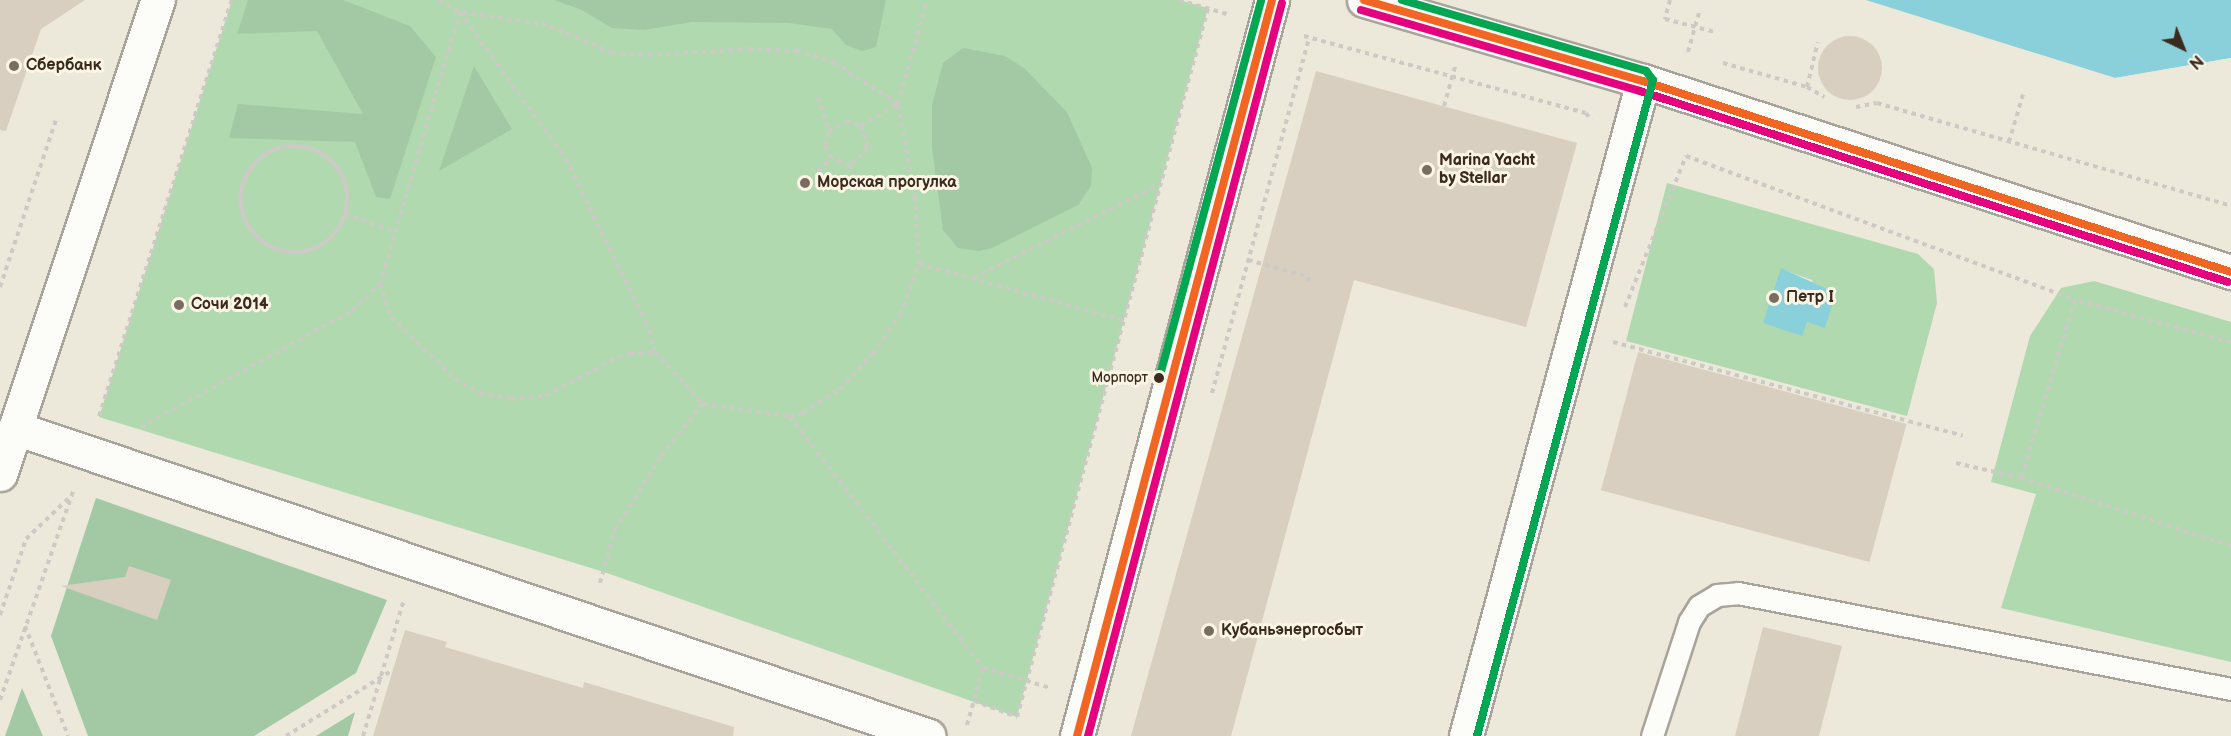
<!DOCTYPE html>
<html>
<head>
<meta charset="utf-8">
<style>
  body { margin:0 }
  #map { position:relative; width:2231px; height:736px; overflow:hidden; background:#ece8da; font-family:"Balsamiq Sans",sans-serif }
  div>[style] { position:absolute }
  .green>* { inset:0; background:#b0d9af }
  .forest>* { inset:0; background:#a2c9a4 }
  .water>* { inset:0; background:#89d0db }
  .pier>* { inset:0; background:#ece8da }
  .building>* { inset:0; background:#d8cfc1; transform-origin:0 0 }
  .round { border-radius:50% }
  .path>* { height:4px; margin-top:-2px; transform-origin:0; background:repeating-linear-gradient(90deg,#cdcac6 0 4.5px,transparent 0 9px) }
  .path>.ring { margin:-2px; padding:0; box-sizing:content-box; background:none; border:4px solid #cdcac6; border-radius:50% }
  .roads { filter:drop-shadow(2px 0 #a9a49b) drop-shadow(-2px 0 #a9a49b) drop-shadow(0 2px #a9a49b) drop-shadow(0 -2px #a9a49b) }
  .lane>* { height:21px; margin:-10.5px; padding:0 10.5px; transform-origin:10.5px; border-radius:10.5px; background:#fcfcf9 }
  .street>* { height:33px; margin:-16.5px; padding:0 16.5px; transform-origin:16.5px; border-radius:16.5px; background:#fcfcf9 }
  .secondary>* { height:33px; margin:-16.5px; padding:0 16.5px; transform-origin:16.5px; border-radius:16.5px; background:#fcfcf9 }
  .bus-1>* { height:8px; margin:-4px; padding:0 4px; transform-origin:4px; border-radius:4px; background:#f26522 }
  .bus-2>* { height:8px; margin:-4px; padding:0 4px; transform-origin:4px; border-radius:4px; background:#e5007d }
  .bus-3>* { height:8px; margin:-4px; padding:0 4px; transform-origin:4px; border-radius:4px; background:#00a651 }
  .dots>* { width:16px; height:16px; translate:-50% -50%; box-sizing:border-box; border:3px solid #fcf5e5; border-radius:50% }
  span { translate:-50% -50%; white-space:nowrap; text-align:center; line-height:1.15; -webkit-text-stroke:6px #fcf5e5; paint-order:stroke }
  .bus-label { font-size:14px; color:#3b2a1e }
  .right { translate:-100% -50%; text-align:right }
  .poi-label { font-size:16px; color:#3b2a1e; font-weight:700 }
  .left { translate:0 -50%; text-align:left }
  .north { position:absolute; left:2153px; top:18px; width:60px; height:60px; -webkit-text-stroke:4px #fcf5e5; paint-order:stroke; rotate:137deg; font-size:16px; font-weight:700; line-height:24px; text-align:center; color:#3b2a1e }
  .north::after { content:''; display:block; margin:auto; width:21px; height:27px; background:#3b2a1e; clip-path:polygon(50% 0,100% 100%,50% 72%,0 100%) }
</style>
</head>
<body>
<div id="map">
  <div class="green">
    <i style="clip-path:polygon(232px 0,1179px 0,1208px 8px,1017px 717px,604px 572px,99px 417px)"></i>
    <i style="clip-path:polygon(evenodd,1667px 183px,1918px 254px,1934px 269px,1937px 303px,1907px 416px,1626px 341px,1667px 183px,1781px 269px,1812px 280px,1825px 327px,1807px 322px,1781px 269px)"></i>
    <i style="clip-path:polygon(2094px 281px,2231px 322px,2231px 662px,2001px 608px,2036px 494px,1991px 482px,2030px 336px,2061px 288px)"></i>
  </div>
  <div class="forest">
    <i style="clip-path:polygon(248px 0,343px 0,410px 26px,436px 57px,390px 199px,376px 197px,355px 142px,229px 138px,238px 104px,363px 114px,317px 31px,237px 34px)"></i>
    <i style="clip-path:polygon(554px 0,886px 0,876px 47px,862px 51px,846px 45px,832px 29px,789px 23px,692px 22px,644px 30px,612px 28px,582px 10px)"></i>
    <i style="clip-path:polygon(963px 48px,1005px 56px,1024px 68px,1067px 112px,1092px 168px,1091px 186px,1078px 205px,992px 248px,979px 251px,958px 248px,943px 230px,932px 148px,932px 105px,943px 63px)"></i>
    <i style="clip-path:polygon(474px 66px,512px 129px,439px 171px)"></i>
    <i style="clip-path:polygon(96px 498px,387px 600px,356px 673px,254px 736px,88px 736px,51px 636px)"></i>
    <i style="clip-path:polygon(22px 688px,43px 736px,5px 736px)"></i>
    <i style="clip-path:polygon(355px 712px,348px 736px,316px 736px)"></i>
  </div>
  <div class="water">
    <i style="clip-path:polygon(1866px 0,2231px 0,2231px 58px,2115px 78px)"></i>
    <i style="clip-path:polygon(1781px 268px,1836px 293px,1825px 328px,1807px 322px,1802px 336px,1763px 323px)"></i>
  </div>
  <div class="pier">
    <i style="clip-path:polygon(1863px 0,2115px 78px,2231px 58px,2231px 61px,2115px 81px)"></i>
  </div>
  <div class="building">
    <i style="clip-path:polygon(0 0,85px 0,41px 29px,6px 131px,0 130px)"></i>
    <i class="round" style="left:1818px;top:36px;width:64px;height:64px"></i>
    <i style="clip-path:polygon(1316px 71px,1577px 143px,1526px 327px,1354px 280px,1231px 736px,1131px 736px)"></i>
    <i style="left:1638px;top:352px;width:278px;height:143px;rotate:15deg"></i>
    <i style="clip-path:polygon(129px 566px,171px 580px,157px 620px,61px 586px,125px 577px)"></i>
    <i style="clip-path:polygon(1763px 627px,1842px 646px,1819px 736px,1735px 736px)"></i>
    <i style="clip-path:polygon(405px 630px,447px 642px,445px 647px,583px 688px,584px 682px,734px 727px,733px 736px,373px 736px)"></i>
  </div>
  <div class="path">
    <i style="left:439px;top:0;width:24px;rotate:30deg"></i>
    <i style="left:460px;top:12px;width:181px;rotate:54.2deg"></i>
    <i style="left:566px;top:159px;width:182px;rotate:63.9deg"></i>
    <i style="left:646px;top:322px;width:31px;rotate:73deg"></i>
    <i style="left:1179px;top:0;width:50px;rotate:16.3deg"></i>
    <i style="left:1670px;top:0;width:20px;rotate:105deg"></i>
    <i style="left:1665px;top:19px;width:52px;rotate:14.6deg"></i>
    <i style="left:1304px;top:36px;width:292px;rotate:15.3deg"></i>
    <i style="left:1586px;top:113px;width:9px;rotate:54deg"></i>
    <i style="left:1688px;top:52px;width:45px;rotate:-74.4deg"></i>
    <i style="left:1723px;top:63px;width:87px;rotate:15.9deg"></i>
    <i style="left:1807px;top:87px;width:20px;rotate:30deg"></i>
    <i style="left:1807px;top:87px;width:46px;rotate:-76.3deg"></i>
    <i style="left:818px;top:97px;width:36px;rotate:72deg"></i>
    <i style="left:1444px;top:106px;width:41px;rotate:-74.2deg"></i>
    <i style="left:1856px;top:107px;width:21px;rotate:-11deg"></i>
    <i style="left:1877px;top:103px;width:369px;rotate:16.2deg"></i>
    <i style="left:846px;top:121px;width:16px;rotate:18deg"></i>
    <i style="left:861px;top:126px;width:23px;rotate:72deg"></i>
    <i style="left:868px;top:148px;width:25px;rotate:137deg"></i>
    <i style="left:850px;top:165px;width:20px;rotate:-160deg"></i>
    <i style="left:831px;top:158px;width:13px;rotate:-117deg"></i>
    <i style="left:825px;top:146px;width:16px;rotate:-75deg"></i>
    <i style="left:829px;top:131px;width:20px;rotate:-30deg"></i>
    <i style="left:861px;top:126px;width:43px;rotate:-30.7deg"></i>
    <i style="left:898px;top:104px;width:108px;rotate:-74.4deg"></i>
    <i style="left:2009px;top:142px;width:50px;rotate:-73.7deg"></i>
    <i class="ring" style="left:241px;top:146px;width:102px;height:102px"></i>
    <i style="left:850px;top:165px;width:28px;rotate:77deg"></i>
    <i style="left:818px;top:171px;width:18px;rotate:-45deg"></i>
    <i style="left:345px;top:214px;width:53px;rotate:19.8deg"></i>
    <i style="left:1248px;top:260px;width:63px;rotate:15.6deg"></i>
    <i style="left:1309px;top:277px;width:7px;rotate:106deg"></i>
    <i style="left:919px;top:264px;width:66px;rotate:-93.5deg"></i>
    <i style="left:915px;top:198px;width:96px;rotate:-100.3deg"></i>
    <i style="left:898px;top:104px;width:75px;rotate:-146.9deg"></i>
    <i style="left:835px;top:63px;width:39px;rotate:-162deg"></i>
    <i style="left:798px;top:51px;width:47px;rotate:-177.6deg"></i>
    <i style="left:751px;top:49px;width:99px;rotate:176.5deg"></i>
    <i style="left:652px;top:55px;width:40px;rotate:-177.1deg"></i>
    <i style="left:612px;top:53px;width:71px;rotate:-156.7deg"></i>
    <i style="left:547px;top:25px;width:88px;rotate:-171.5deg"></i>
    <i style="left:460px;top:12px;width:284px;rotate:106.4deg"></i>
    <i style="left:380px;top:284px;width:35px;rotate:72deg"></i>
    <i style="left:391px;top:317px;width:89px;rotate:44.1deg"></i>
    <i style="left:455px;top:379px;width:29px;rotate:29deg"></i>
    <i style="left:480px;top:393px;width:32px;rotate:11deg"></i>
    <i style="left:511px;top:399px;width:35px;rotate:-5deg"></i>
    <i style="left:546px;top:396px;width:73px;rotate:-28.7deg"></i>
    <i style="left:610px;top:361px;width:22px;rotate:-22deg"></i>
    <i style="left:630px;top:353px;width:25px;rotate:-2deg"></i>
    <i style="left:655px;top:352px;width:71px;rotate:47.3deg"></i>
    <i style="left:703px;top:404px;width:88px;rotate:7.9deg"></i>
    <i style="left:790px;top:416px;width:13px;rotate:-13deg"></i>
    <i style="left:803px;top:413px;width:44px;rotate:-33deg"></i>
    <i style="left:840px;top:389px;width:48px;rotate:-46.7deg"></i>
    <i style="left:873px;top:354px;width:47px;rotate:-55.3deg"></i>
    <i style="left:900px;top:315px;width:54px;rotate:-69.6deg"></i>
    <i style="left:919px;top:264px;width:212px;rotate:15.4deg"></i>
    <i style="left:973px;top:278px;width:210px;rotate:-26.6deg"></i>
    <i style="left:0;top:287px;width:176px;rotate:-71.5deg"></i>
    <i style="left:1625px;top:307px;width:163px;rotate:-68deg"></i>
    <i style="left:1686px;top:156px;width:415px;rotate:20.3deg"></i>
    <i style="left:1613px;top:342px;width:362px;rotate:15deg"></i>
    <i style="left:2231px;top:342px;width:162px;rotate:-164.9deg"></i>
    <i style="left:2075px;top:300px;width:186px;rotate:106.9deg"></i>
    <i style="left:2021px;top:478px;width:221px;rotate:17.9deg"></i>
    <i style="left:1212px;top:393px;width:368px;rotate:-74.7deg"></i>
    <i style="left:99px;top:416px;width:437px;rotate:-72.3deg"></i>
    <i style="left:790px;top:416px;width:317px;rotate:52.6deg"></i>
    <i style="left:983px;top:668px;width:71px;rotate:16.4deg"></i>
    <i style="left:141px;top:427px;width:241px;rotate:-28.8deg"></i>
    <i style="left:352px;top:311px;width:39px;rotate:-44deg"></i>
    <i style="left:1956px;top:463px;width:67px;rotate:13deg"></i>
    <i style="left:600px;top:583px;width:55px;rotate:-74.2deg"></i>
    <i style="left:615px;top:530px;width:87px;rotate:-58.1deg"></i>
    <i style="left:661px;top:456px;width:67px;rotate:-51.1deg"></i>
    <i style="left:0;top:615px;width:80px;rotate:-71.1deg"></i>
    <i style="left:26px;top:539px;width:64px;rotate:-43.7deg"></i>
    <i style="left:25px;top:626px;width:118px;rotate:68.6deg"></i>
    <i style="left:0;top:700px;width:224px;rotate:-70.7deg"></i>
    <i style="left:974px;top:701px;width:46px;rotate:20.4deg"></i>
    <i style="left:1017px;top:717px;width:734px;rotate:-74.92deg"></i>
    <i style="left:967px;top:725px;width:59px;rotate:-74.3deg"></i>
    <i style="left:286px;top:736px;width:126px;rotate:-31.7deg"></i>
    <i style="left:363px;top:736px;width:143px;rotate:-73.3deg"></i>
  </div>
  <div class="roads">
    <div class="lane">
      <i style="left:1652px;top:736px;width:120px;rotate:-72deg"></i>
      <i style="left:1689px;top:622px;width:19px;rotate:-58deg"></i>
      <i style="left:1699px;top:606px;width:21px;rotate:-31deg"></i>
      <i style="left:1717px;top:595px;width:21px;rotate:-5deg"></i>
      <i style="left:1738px;top:593px;width:502px;rotate:11.02deg"></i>
    </div>
    <div class="street">
      <i style="left:15px;top:428px;width:964px;rotate:18.62deg"></i>
      <i style="left:0;top:474px;width:500px;rotate:-71.6deg"></i>
      <i style="left:1077px;top:736px;width:761px;rotate:-75.16deg"></i>
    </div>
    <div class="secondary">
      <i style="left:1364px;top:0;width:291px;rotate:16.2deg"></i>
      <i style="left:1643px;top:81px;width:618px;rotate:18deg"></i>
      <i style="left:1466px;top:736px;width:678px;rotate:-74.88deg"></i>
    </div>
  </div>
  <div class="bus-1">
    <i style="left:1364px;top:0;width:291px;rotate:16.2deg"></i>
    <i style="left:1643px;top:81px;width:618px;rotate:18deg"></i>
    <i style="left:1077px;top:736px;width:761px;rotate:-75.16deg"></i>
  </div>
  <div class="bus-2">
    <i style="left:1361px;top:10px;width:291px;rotate:16.2deg"></i>
    <i style="left:1640px;top:91px;width:618px;rotate:18deg"></i>
    <i style="left:1088px;top:736px;width:758px;rotate:-75.18deg"></i>
  </div>
  <div class="bus-3">
    <i style="left:1402px;top:0;width:254px;rotate:16.2deg"></i>
    <i style="left:1646px;top:71px;width:11px;rotate:52deg"></i>
    <i style="left:1653px;top:80px;width:679px;rotate:105.02deg"></i>
    <i style="left:1159px;top:379px;width:392px;rotate:-74.9deg"></i>
  </div>
  <div class="dots">
    <i style="left:14px;top:66px;background:#796c60"></i>
    <i style="left:1427px;top:170px;background:#796c60"></i>
    <i style="left:805px;top:183px;background:#796c60"></i>
    <i style="left:1774px;top:298px;background:#796c60"></i>
    <i style="left:179px;top:305px;background:#796c60"></i>
    <i style="left:1159px;top:378px;background:#3b2a1e"></i>
    <i style="left:1209px;top:631px;background:#796c60"></i>
  </div>
  <div class="bus-label">
    <span class="right" style="left:1148px;top:378px">Морпорт</span>
  </div>
  <div class="poi-label">
    <span class="left" style="left:26px;top:66px">Сбербанк</span>
    <span class="left" style="left:1439px;top:170px">Marina Yacht<br>by Stellar</span>
    <span class="left" style="left:817px;top:183px">Морская прогулка</span>
    <span class="left" style="left:1786px;top:298px">Петр I</span>
    <span class="left" style="left:191px;top:305px">Сочи 2014</span>
    <span class="left" style="left:1221px;top:631px">Кубаньэнергосбыт</span>
  </div>
  <div class="north">N</div>
</div>
</body>
</html>
